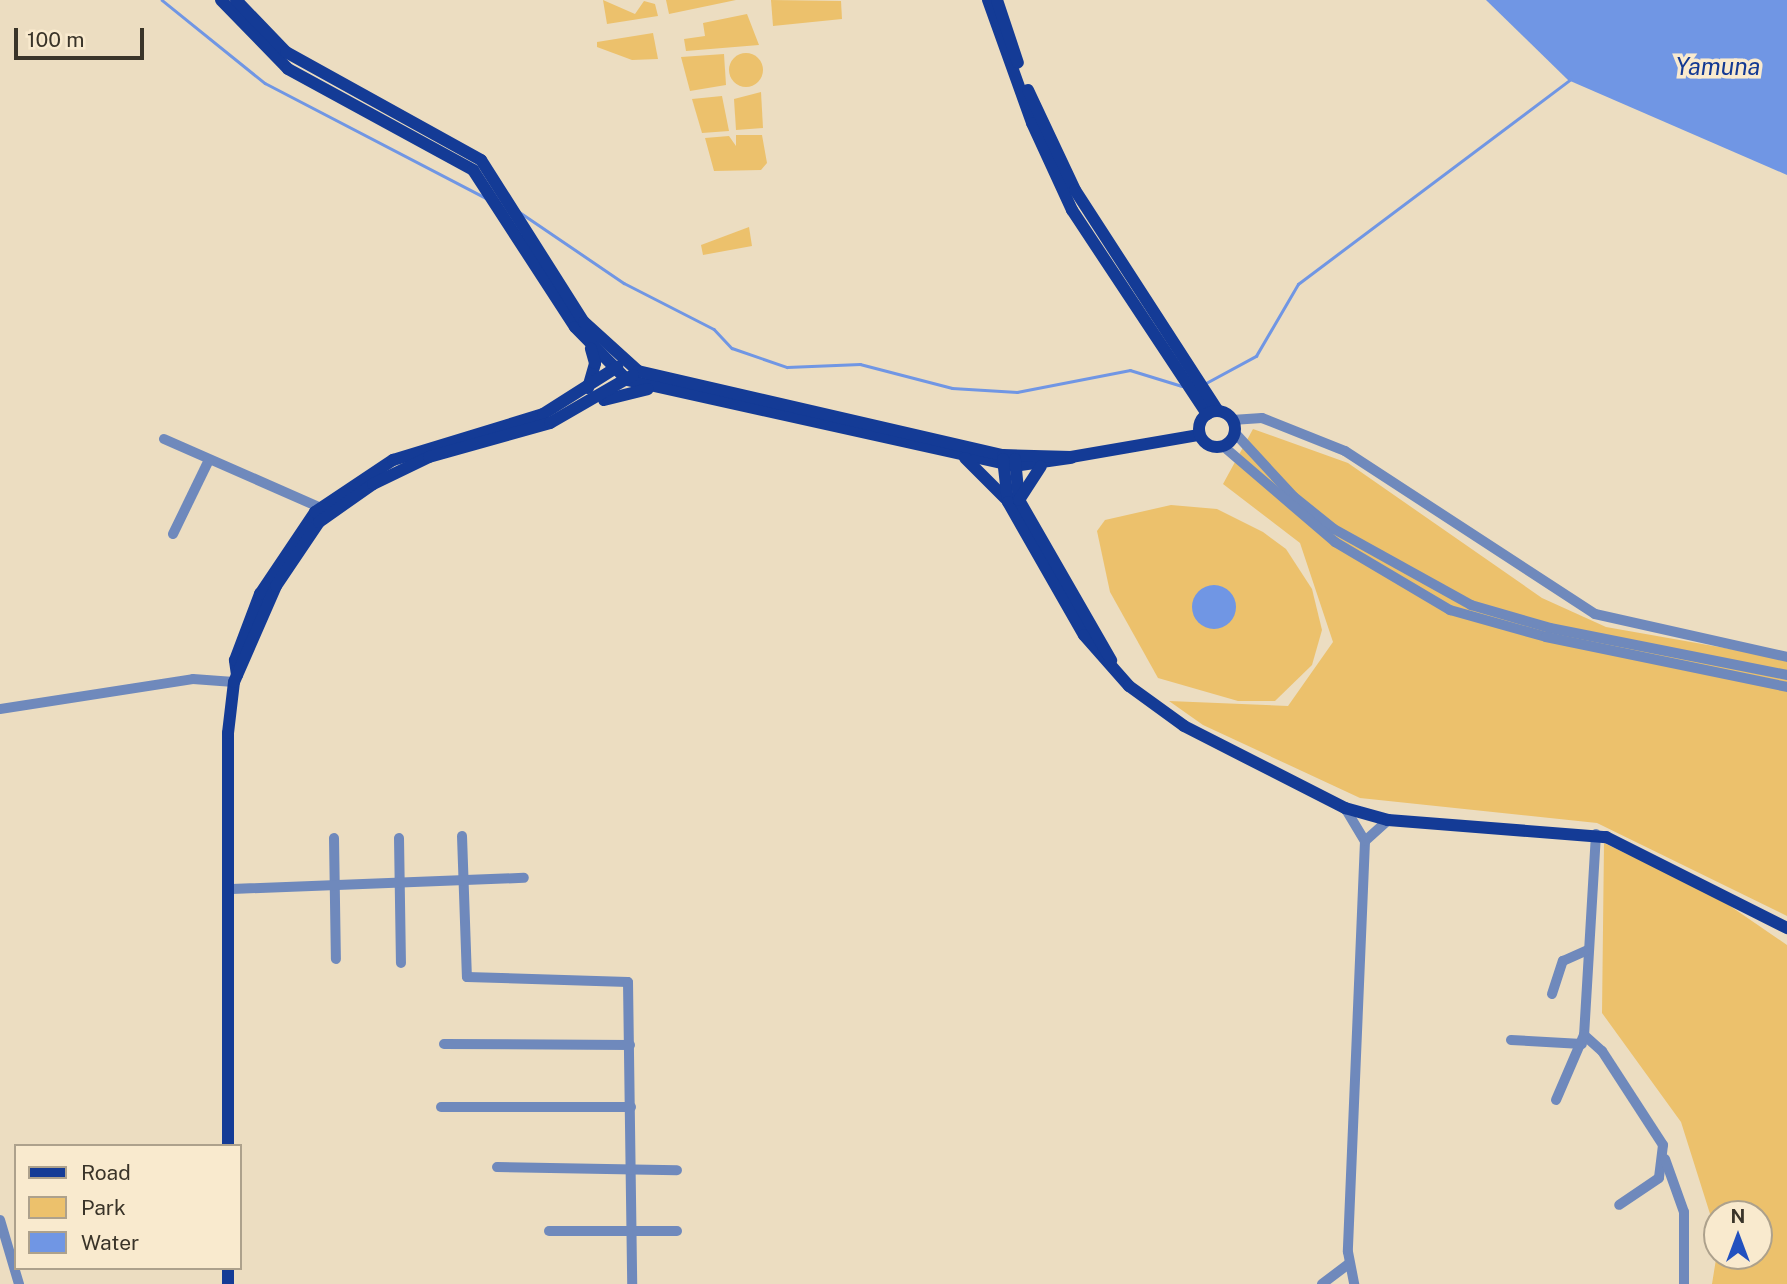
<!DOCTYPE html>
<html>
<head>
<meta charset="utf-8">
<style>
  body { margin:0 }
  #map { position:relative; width:1787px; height:1284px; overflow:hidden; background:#ecddc1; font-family:"Public Sans",sans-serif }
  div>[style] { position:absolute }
  .green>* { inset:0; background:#ecc16c }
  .round { border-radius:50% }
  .water>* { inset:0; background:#7096e4 }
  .stream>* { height:2.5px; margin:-1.25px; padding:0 1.25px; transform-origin:1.25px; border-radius:1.25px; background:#7096e4 }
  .minor>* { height:10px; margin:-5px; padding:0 5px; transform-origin:5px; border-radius:5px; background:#6f89bc }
  .major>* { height:12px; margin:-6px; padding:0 6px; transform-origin:6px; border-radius:6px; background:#143b96 }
  .major>.ring { margin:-6px; padding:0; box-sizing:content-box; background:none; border:12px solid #143b96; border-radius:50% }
  span { translate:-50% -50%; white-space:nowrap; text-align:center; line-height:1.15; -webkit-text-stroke:7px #f9eace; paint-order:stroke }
  .water-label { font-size:24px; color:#133993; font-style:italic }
  .legend { position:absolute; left:14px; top:1144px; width:228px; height:126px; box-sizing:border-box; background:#f9eace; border:2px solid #ada18c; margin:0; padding:9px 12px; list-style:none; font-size:21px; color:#3a3429 }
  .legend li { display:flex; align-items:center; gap:14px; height:35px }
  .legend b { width:35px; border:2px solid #ada18c }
  .north { position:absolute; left:1703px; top:1200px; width:70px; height:70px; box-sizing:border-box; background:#f9eace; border:2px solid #ada18c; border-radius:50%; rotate:0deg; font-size:19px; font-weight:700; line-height:28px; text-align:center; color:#3a3429 }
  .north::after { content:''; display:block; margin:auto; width:24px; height:32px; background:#2251bf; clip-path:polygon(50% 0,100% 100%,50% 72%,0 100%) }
  .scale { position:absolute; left:14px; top:28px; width:130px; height:32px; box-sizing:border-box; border:4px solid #3a3429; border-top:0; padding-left:9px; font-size:21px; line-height:24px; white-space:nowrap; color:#3a3429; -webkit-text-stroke:5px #f9eace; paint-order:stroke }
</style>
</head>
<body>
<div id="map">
  <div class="green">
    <i style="clip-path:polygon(603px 0,635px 14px,644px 1px,655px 4px,658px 16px,607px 24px)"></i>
    <i style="clip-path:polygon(666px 0,736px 0,669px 14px)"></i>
    <i style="clip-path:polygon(771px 0,841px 1px,842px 19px,773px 26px)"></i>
    <i style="clip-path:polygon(747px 14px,759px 45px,686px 51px,684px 39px,705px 36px,703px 23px)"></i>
    <i style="clip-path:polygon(653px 33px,658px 59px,632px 60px,597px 47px,597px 42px)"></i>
    <i class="round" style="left:729px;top:53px;width:34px;height:34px"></i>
    <i style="clip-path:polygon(724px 54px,726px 85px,690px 91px,681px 57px)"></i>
    <i style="clip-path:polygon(761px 92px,763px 128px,736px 130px,734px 99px)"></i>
    <i style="clip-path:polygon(722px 96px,729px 131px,702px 133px,692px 99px)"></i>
    <i style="clip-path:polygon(736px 135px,762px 135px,767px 163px,761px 170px,714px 171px,705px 138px,729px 136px,736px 146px)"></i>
    <i style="clip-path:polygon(749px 227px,752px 246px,703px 255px,701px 245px)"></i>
    <i style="clip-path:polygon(1253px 429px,1348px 463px,1542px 598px,1606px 627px,1787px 659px,1787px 916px,1597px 823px,1360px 798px,1203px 725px,1169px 701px,1288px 706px,1333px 642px,1300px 543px,1223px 484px)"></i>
    <i style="clip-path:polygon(1171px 505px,1217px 509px,1263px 532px,1286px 549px,1312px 589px,1322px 630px,1312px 665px,1275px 701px,1238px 701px,1158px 678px,1110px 592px,1097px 531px,1105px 520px)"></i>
    <i style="clip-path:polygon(1604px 843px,1717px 897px,1787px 945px,1787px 1284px,1712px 1284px,1717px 1253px,1759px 1256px,1759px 1214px,1717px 1214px,1717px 1236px,1681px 1122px,1602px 1013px)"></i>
  </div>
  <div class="water">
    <i style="clip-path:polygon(1486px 0,1787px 0,1787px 175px,1568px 80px)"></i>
    <i class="round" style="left:1192px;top:585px;width:44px;height:44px"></i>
  </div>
  <div class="stream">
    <i style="left:162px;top:0;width:132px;rotate:38.9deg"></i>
    <i style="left:265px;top:83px;width:249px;rotate:27.5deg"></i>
    <i style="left:518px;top:211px;width:128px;rotate:34.2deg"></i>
    <i style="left:624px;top:283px;width:101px;rotate:27.1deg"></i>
    <i style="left:714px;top:329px;width:26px;rotate:47deg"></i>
    <i style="left:732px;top:348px;width:58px;rotate:19.1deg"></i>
    <i style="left:787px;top:367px;width:73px;rotate:-2.4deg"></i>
    <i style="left:860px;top:364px;width:95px;rotate:14.6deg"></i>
    <i style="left:952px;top:388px;width:65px;rotate:3.5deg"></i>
    <i style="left:1017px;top:392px;width:115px;rotate:-11deg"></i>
    <i style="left:1130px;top:370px;width:54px;rotate:17.1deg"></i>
    <i style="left:1206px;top:383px;width:57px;rotate:-28.4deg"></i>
    <i style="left:1256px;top:356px;width:83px;rotate:-59.7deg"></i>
    <i style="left:1298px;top:284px;width:341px;rotate:-36.9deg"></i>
  </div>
  <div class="minor">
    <i style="left:1232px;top:420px;width:30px;rotate:-4deg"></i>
    <i style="left:1262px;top:418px;width:89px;rotate:21.7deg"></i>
    <i style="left:1345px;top:451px;width:298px;rotate:33.1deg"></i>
    <i style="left:1595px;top:614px;width:197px;rotate:12.6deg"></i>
    <i style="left:1234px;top:432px;width:88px;rotate:47.3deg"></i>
    <i style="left:1294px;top:497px;width:51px;rotate:38.7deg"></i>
    <i style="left:1334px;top:529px;width:157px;rotate:29deg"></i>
    <i style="left:1471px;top:605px;width:82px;rotate:16.2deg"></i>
    <i style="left:1550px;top:628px;width:242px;rotate:11.2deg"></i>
    <i style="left:164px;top:439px;width:171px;rotate:23.7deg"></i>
    <i style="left:1223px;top:446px;width:148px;rotate:40.6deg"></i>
    <i style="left:1335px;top:542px;width:134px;rotate:30.6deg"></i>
    <i style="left:1450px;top:610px;width:100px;rotate:15.7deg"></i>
    <i style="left:1546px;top:637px;width:246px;rotate:11.7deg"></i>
    <i style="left:173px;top:534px;width:82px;rotate:-64.1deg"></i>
    <i style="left:0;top:709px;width:195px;rotate:-8.8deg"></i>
    <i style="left:193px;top:679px;width:41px;rotate:4.2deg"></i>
    <i style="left:1345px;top:808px;width:39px;rotate:59deg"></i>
    <i style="left:1365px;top:841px;width:411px;rotate:92.4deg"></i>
    <i style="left:1348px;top:1252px;width:33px;rotate:79deg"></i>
    <i style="left:1596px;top:834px;width:201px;rotate:93.4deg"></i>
    <i style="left:1584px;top:1035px;width:24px;rotate:42deg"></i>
    <i style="left:1602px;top:1051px;width:112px;rotate:57deg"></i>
    <i style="left:1663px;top:1145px;width:33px;rotate:97deg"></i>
    <i style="left:1659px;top:1178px;width:48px;rotate:146deg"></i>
    <i style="left:462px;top:836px;width:141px;rotate:88deg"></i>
    <i style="left:467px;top:977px;width:161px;rotate:1.8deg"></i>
    <i style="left:628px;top:982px;width:302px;rotate:89.2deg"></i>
    <i style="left:334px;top:838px;width:121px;rotate:89.1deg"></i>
    <i style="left:399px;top:838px;width:125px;rotate:89.1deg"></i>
    <i style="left:1365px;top:841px;width:31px;rotate:-42deg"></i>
    <i style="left:232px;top:889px;width:292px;rotate:-2.2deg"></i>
    <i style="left:1552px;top:994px;width:35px;rotate:-72deg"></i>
    <i style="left:1563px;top:961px;width:27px;rotate:-24deg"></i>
    <i style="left:1511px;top:1040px;width:71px;rotate:3.2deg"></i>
    <i style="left:444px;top:1044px;width:186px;rotate:0.3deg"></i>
    <i style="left:1556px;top:1100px;width:71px;rotate:-66.7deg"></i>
    <i style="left:441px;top:1107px;width:190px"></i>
    <i style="left:1665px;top:1159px;width:56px;rotate:70.3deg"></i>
    <i style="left:1684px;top:1212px;width:72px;rotate:90deg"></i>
    <i style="left:497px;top:1167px;width:180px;rotate:1deg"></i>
    <i style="left:0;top:1220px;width:67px;rotate:73.5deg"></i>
    <i style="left:549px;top:1231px;width:128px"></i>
    <i style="left:1322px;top:1284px;width:34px;rotate:-37deg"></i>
  </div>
  <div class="major">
    <i style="left:221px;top:0;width:96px;rotate:45.8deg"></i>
    <i style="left:288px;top:69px;width:211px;rotate:28.6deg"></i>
    <i style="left:473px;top:170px;width:187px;rotate:57deg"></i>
    <i style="left:575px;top:327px;width:74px;rotate:45.5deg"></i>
    <i style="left:627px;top:380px;width:396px;rotate:12.5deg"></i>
    <i style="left:1014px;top:466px;width:58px;rotate:-8deg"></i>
    <i style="left:236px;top:0;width:72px;rotate:46.1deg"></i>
    <i style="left:286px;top:52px;width:223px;rotate:29deg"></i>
    <i style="left:481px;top:160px;width:192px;rotate:57.6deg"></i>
    <i style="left:584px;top:322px;width:73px;rotate:42.2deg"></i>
    <i style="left:638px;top:371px;width:375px;rotate:13deg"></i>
    <i style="left:1003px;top:455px;width:68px;rotate:1.7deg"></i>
    <i style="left:1071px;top:457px;width:130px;rotate:-9.8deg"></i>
    <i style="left:988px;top:0;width:131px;rotate:70.3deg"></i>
    <i style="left:1032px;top:123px;width:96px;rotate:65.3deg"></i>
    <i style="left:1072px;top:210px;width:245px;rotate:56.5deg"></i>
    <i style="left:997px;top:0;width:66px;rotate:71.6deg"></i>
    <i style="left:1028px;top:90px;width:110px;rotate:64.8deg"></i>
    <i style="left:1075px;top:190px;width:263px;rotate:57.1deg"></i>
    <i style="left:588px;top:388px;width:26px;rotate:-74deg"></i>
    <i style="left:595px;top:363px;width:15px;rotate:-106deg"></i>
    <i style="left:604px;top:400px;width:45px;rotate:-14deg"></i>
    <i class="ring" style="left:1199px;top:411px;width:24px;height:24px"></i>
    <i style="left:965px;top:458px;width:58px;rotate:45deg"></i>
    <i style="left:1003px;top:459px;width:43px;rotate:83.4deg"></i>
    <i style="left:1008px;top:502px;width:153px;rotate:60.3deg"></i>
    <i style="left:1084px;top:635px;width:68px;rotate:48.6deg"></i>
    <i style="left:1129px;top:686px;width:68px;rotate:36deg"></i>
    <i style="left:1184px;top:726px;width:181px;rotate:27deg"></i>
    <i style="left:1345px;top:808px;width:45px;rotate:15.6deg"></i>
    <i style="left:1388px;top:820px;width:219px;rotate:4.5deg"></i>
    <i style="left:1606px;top:837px;width:203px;rotate:26.7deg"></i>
    <i style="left:1015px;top:459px;width:41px;rotate:84.4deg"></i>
    <i style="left:1019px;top:500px;width:185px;rotate:60.1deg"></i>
    <i style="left:1019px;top:500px;width:40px;rotate:-57.1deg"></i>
    <i style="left:237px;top:675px;width:15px;rotate:-98deg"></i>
    <i style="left:235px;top:660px;width:71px;rotate:-69.3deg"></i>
    <i style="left:260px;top:594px;width:99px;rotate:-56.1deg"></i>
    <i style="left:315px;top:512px;width:94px;rotate:-33.7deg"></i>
    <i style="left:393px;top:460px;width:157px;rotate:-17deg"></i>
    <i style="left:543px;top:414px;width:88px;rotate:-32.4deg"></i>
    <i style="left:228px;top:1146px;width:413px;rotate:-90deg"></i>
    <i style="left:228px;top:733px;width:51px;rotate:-83.3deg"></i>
    <i style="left:234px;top:682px;width:105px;rotate:-66.4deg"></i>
    <i style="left:276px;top:586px;width:77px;rotate:-56.1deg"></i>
    <i style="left:319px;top:522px;width:66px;rotate:-35.1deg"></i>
    <i style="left:373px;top:484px;width:62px;rotate:-25.7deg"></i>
    <i style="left:429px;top:457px;width:126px;rotate:-15.7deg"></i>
    <i style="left:550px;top:423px;width:96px;rotate:-30deg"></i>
    <i style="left:228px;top:1268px;width:16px;rotate:90deg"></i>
  </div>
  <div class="water-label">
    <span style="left:1718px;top:67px">Yamuna</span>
  </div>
  <ul class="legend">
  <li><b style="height:9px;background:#143b96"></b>Road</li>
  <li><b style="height:19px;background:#ecc16c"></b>Park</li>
  <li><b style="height:19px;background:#7096e4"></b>Water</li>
  </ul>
  <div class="north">N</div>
  <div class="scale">100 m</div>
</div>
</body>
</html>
